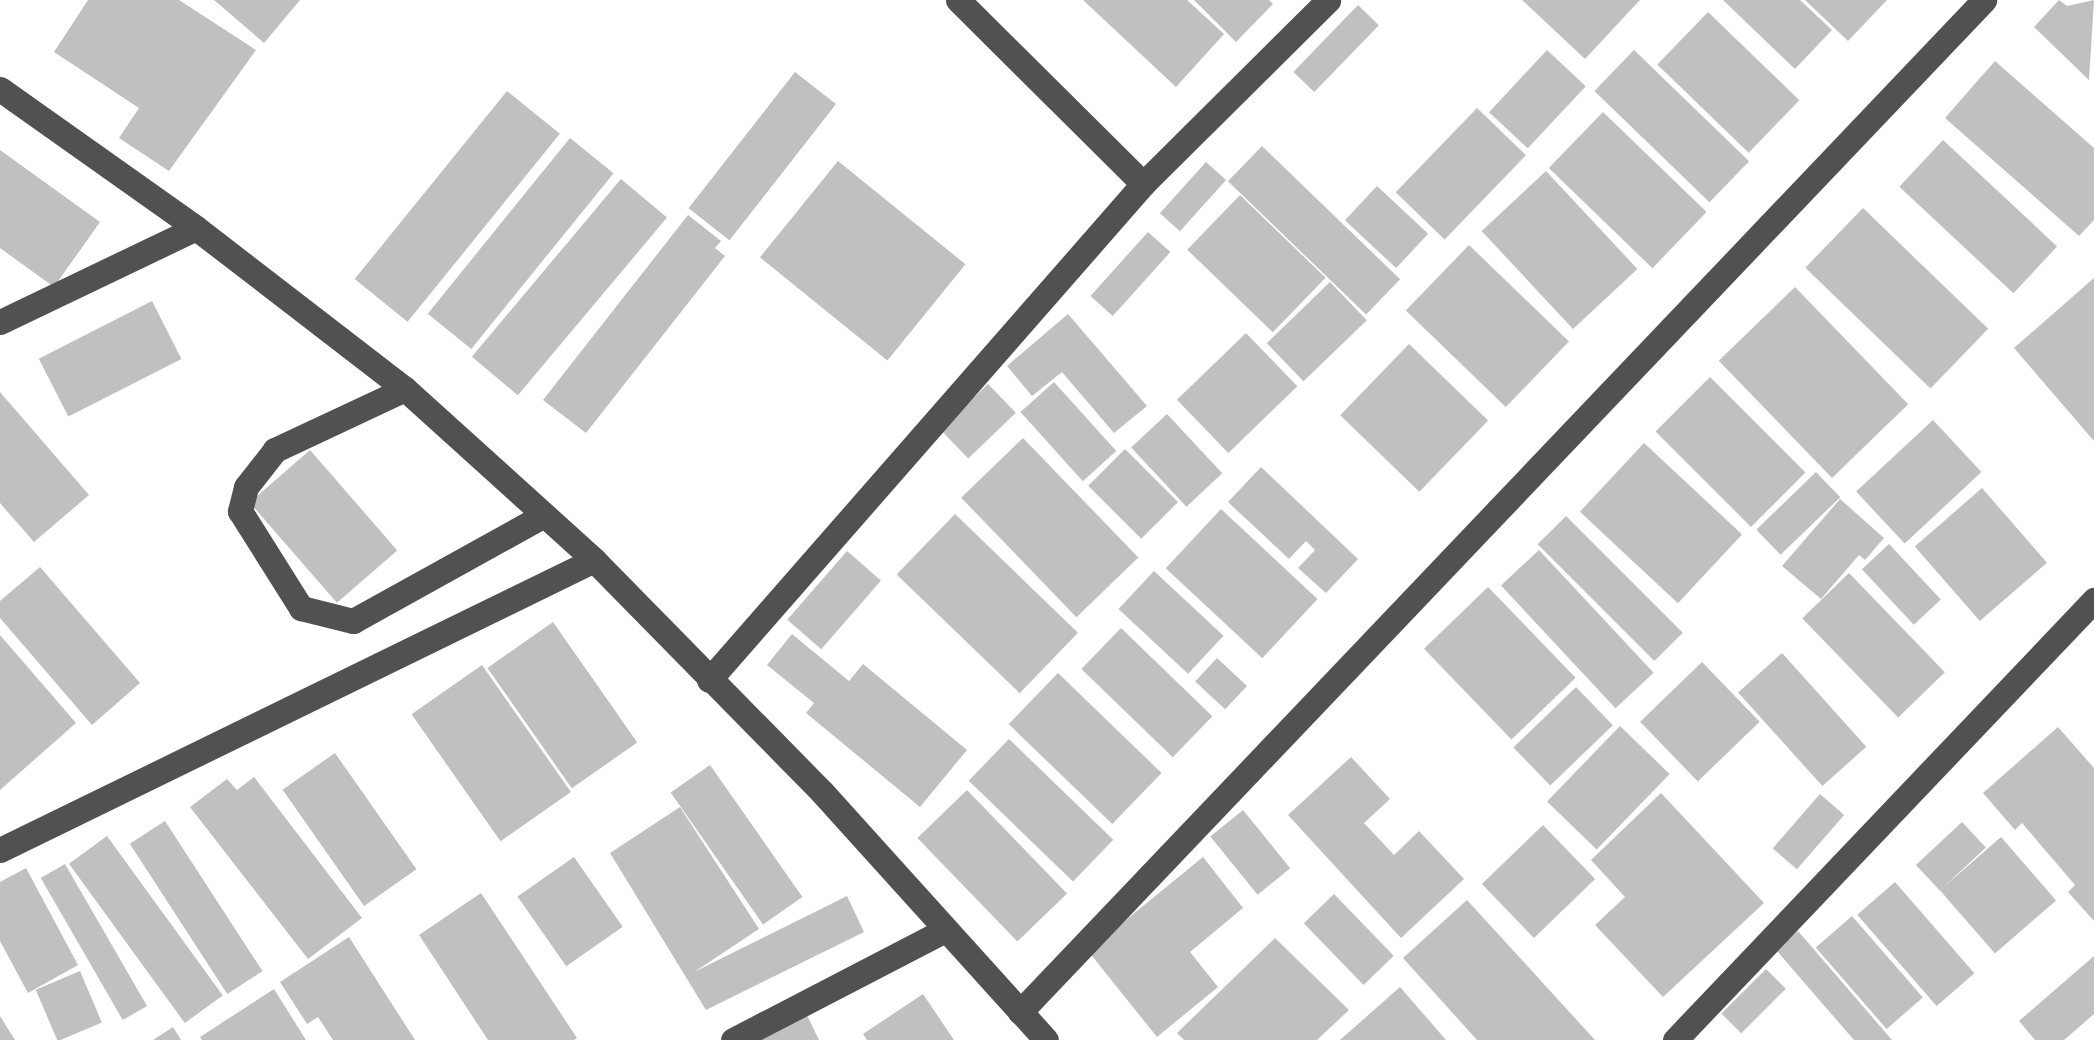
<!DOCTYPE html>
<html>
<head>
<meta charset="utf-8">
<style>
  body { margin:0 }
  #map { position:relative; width:2094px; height:1040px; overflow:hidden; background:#fff; font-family:Overpass,sans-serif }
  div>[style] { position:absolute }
  .building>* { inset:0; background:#c0c0c0; transform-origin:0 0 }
  .minor>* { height:25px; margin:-12.5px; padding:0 12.5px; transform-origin:12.5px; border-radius:12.5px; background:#515151 }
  span { translate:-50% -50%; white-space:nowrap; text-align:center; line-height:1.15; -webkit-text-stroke:8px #fff; paint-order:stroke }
</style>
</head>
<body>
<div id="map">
  <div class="building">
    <i style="clip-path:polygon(88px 0,179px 0,256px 50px,169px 171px,119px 138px,139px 108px,54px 52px)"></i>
    <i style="clip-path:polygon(214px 0,300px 0,264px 43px)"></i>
    <i style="clip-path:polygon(1083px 0,1187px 0,1224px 34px,1176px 87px)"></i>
    <i style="clip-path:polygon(1194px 0,1269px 0,1273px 4px,1236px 42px)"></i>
    <i style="clip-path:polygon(1522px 0,1640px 0,1585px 59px)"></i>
    <i style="clip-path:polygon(1723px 0,1800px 0,1832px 30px,1795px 69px)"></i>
    <i style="clip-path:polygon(1805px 0,1887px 0,1848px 41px)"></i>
    <i style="clip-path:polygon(2059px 0,2067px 6px,2094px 0,2089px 80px,2034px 27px)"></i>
    <i style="left:1358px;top:5px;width:29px;height:93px;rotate:44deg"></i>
    <i style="left:1708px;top:12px;width:127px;height:73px;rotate:44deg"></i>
    <i style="left:1547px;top:50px;width:53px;height:85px;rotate:43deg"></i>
    <i style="left:1634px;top:50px;width:160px;height:57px;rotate:44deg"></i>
    <i style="clip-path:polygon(1995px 61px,2094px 148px,2094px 220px,2079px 236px,1945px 118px)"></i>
    <i style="left:795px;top:72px;width:52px;height:173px;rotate:38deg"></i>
    <i style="left:507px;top:91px;width:68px;height:242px;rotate:39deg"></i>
    <i style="left:1477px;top:108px;width:68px;height:117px;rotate:44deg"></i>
    <i style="left:1603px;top:112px;width:144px;height:78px;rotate:44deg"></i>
    <i style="left:570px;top:138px;width:56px;height:226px;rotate:39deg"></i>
    <i style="left:1943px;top:140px;width:156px;height:64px;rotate:43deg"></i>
    <i style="left:1262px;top:146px;width:192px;height:49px;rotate:44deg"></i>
    <i style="clip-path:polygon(0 150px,100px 222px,54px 287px,0 248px)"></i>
    <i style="left:838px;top:161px;width:164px;height:124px;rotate:39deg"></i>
    <i style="left:1206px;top:162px;width:27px;height:69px;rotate:42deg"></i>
    <i style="left:1546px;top:171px;width:134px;height:88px;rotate:47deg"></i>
    <i style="left:621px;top:179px;width:60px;height:232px;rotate:40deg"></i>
    <i style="left:1377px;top:186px;width:70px;height:47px;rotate:43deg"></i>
    <i style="left:1240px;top:195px;width:119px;height:76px;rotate:44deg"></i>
    <i style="left:1863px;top:208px;width:174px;height:83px;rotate:44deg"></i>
    <i style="clip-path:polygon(688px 215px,721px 241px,715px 248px,725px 256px,586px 433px,543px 400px)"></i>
    <i style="left:1148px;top:232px;width:30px;height:86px;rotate:42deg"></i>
    <i style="left:1469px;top:245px;width:139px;height:91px;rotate:44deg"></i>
    <i style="clip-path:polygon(2094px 278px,2094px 441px,2014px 348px)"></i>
    <i style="left:1330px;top:282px;width:53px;height:88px;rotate:46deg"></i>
    <i style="left:1795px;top:287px;width:163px;height:106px;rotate:46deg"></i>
    <i style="left:152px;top:301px;width:65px;height:127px;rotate:63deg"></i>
    <i style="clip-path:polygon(1068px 314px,1147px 406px,1114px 433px,1062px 372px,1032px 396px,1007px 366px)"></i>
    <i style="left:1246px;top:333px;width:74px;height:96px;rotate:46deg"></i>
    <i style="left:1409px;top:344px;width:110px;height:99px;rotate:44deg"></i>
    <i style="left:1710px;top:377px;width:135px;height:77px;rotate:45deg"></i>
    <i style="left:1054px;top:382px;width:93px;height:45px;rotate:48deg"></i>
    <i style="left:988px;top:384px;width:40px;height:66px;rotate:46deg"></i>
    <i style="clip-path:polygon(0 392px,89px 495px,34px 542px,0 503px)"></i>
    <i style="left:1167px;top:414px;width:81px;height:49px;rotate:47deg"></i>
    <i style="left:1933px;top:420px;width:71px;height:105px;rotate:47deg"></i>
    <i style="left:1023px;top:438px;width:166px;height:86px;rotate:46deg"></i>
    <i style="left:1644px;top:443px;width:134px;height:94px;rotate:43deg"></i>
    <i style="left:1125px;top:449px;width:75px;height:52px;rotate:45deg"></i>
    <i style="left:310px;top:450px;width:133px;height:80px;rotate:49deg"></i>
    <i style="clip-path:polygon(1261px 467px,1358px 559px,1326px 593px,1298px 568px,1315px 550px,1306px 541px,1289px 559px,1228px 502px)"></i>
    <i style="left:1816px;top:472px;width:35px;height:83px;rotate:46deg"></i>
    <i style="left:1982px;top:488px;width:99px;height:89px;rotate:49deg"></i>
    <i style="clip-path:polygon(1840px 499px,1884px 538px,1865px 560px,1859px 555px,1821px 599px,1782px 566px)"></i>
    <i style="left:1221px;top:509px;width:132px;height:81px;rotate:43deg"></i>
    <i style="left:955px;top:514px;width:171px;height:84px;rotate:44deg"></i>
    <i style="left:1566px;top:516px;width:165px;height:40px;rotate:45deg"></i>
    <i style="left:1889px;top:544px;width:76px;height:37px;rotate:47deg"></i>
    <i style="left:1539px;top:550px;width:168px;height:52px;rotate:47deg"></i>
    <i style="left:847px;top:551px;width:45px;height:91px;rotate:41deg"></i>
    <i style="clip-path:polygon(40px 567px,140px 683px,92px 725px,0 618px,0 601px)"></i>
    <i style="left:1154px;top:571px;width:95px;height:52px;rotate:43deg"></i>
    <i style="left:1849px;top:573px;width:138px;height:65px;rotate:46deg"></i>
    <i style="left:1488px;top:587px;width:126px;height:89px;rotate:46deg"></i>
    <i style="left:553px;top:622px;width:147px;height:80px;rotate:55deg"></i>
    <i style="left:1121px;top:628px;width:127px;height:57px;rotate:44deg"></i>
    <i style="clip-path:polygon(792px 634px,849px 681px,863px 664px,967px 750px,920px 807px,806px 713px,814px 703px,767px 665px)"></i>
    <i style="clip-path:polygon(0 635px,76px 723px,0 790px)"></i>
    <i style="left:1782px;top:653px;width:126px;height:59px;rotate:48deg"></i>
    <i style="left:1217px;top:658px;width:41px;height:32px;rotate:43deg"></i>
    <i style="left:1702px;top:662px;width:83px;height:86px;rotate:46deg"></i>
    <i style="left:482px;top:665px;width:155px;height:86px;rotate:55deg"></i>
    <i style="left:1058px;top:673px;width:144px;height:71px;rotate:44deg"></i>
    <i style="left:1576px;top:687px;width:53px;height:87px;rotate:46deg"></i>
    <i style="left:1620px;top:726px;width:69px;height:105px;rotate:44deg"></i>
    <i style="clip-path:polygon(2058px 727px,2094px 768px,2094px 921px,2068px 892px,2075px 885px,2022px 823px,2015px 830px,1983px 793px)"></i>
    <i style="left:1009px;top:739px;width:145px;height:58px;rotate:44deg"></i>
    <i style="left:335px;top:753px;width:142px;height:64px;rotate:55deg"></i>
    <i style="clip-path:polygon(1351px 757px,1390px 799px,1364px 823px,1394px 855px,1419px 831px,1464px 879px,1401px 938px,1288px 815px)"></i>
    <i style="left:710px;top:765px;width:161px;height:48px;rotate:55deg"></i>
    <i style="clip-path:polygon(254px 777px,362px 918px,308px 959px,190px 807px,227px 779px,237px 790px)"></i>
    <i style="left:967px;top:790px;width:144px;height:69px;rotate:46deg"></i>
    <i style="clip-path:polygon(1661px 793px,1764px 903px,1663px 997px,1595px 925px,1625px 897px,1591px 860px)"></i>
    <i style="left:1820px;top:794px;width:32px;height:72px;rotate:41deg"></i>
    <i style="clip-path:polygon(680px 807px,759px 929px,694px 972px,847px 896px,864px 932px,706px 1010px,610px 853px)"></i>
    <i style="left:1243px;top:810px;width:75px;height:42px;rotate:51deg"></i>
    <i style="left:165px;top:821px;width:179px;height:42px;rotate:57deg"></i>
    <i style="left:1962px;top:822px;width:35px;height:63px;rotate:47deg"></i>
    <i style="left:1543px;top:825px;width:75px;height:85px;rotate:46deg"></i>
    <i style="left:107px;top:836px;width:197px;height:47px;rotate:54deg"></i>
    <i style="left:2001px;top:837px;width:84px;height:81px;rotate:49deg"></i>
    <i style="left:574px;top:857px;width:85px;height:69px;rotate:55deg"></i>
    <i style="clip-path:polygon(1203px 857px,1243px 908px,1190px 952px,1218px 987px,1157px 1037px,1088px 951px)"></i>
    <i style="left:65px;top:864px;width:164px;height:28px;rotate:60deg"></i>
    <i style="clip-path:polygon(26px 868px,78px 965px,28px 993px,0 941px,0 882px)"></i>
    <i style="left:1895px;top:882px;width:121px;height:50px;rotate:49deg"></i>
    <i style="clip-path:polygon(481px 893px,577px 1038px,574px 1040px,488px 1040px,419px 935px)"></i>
    <i style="left:1334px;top:894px;width:86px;height:42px;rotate:46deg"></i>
    <i style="clip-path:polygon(1467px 900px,1595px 1040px,1477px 1040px,1403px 958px)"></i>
    <i style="left:1852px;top:916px;width:108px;height:48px;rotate:49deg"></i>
    <i style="clip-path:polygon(1798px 931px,1892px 1040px,1854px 1040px,1776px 950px)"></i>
    <i style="clip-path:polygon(349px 937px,415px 1040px,333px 1040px,318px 1017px,307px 1024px,280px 982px)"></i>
    <i style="clip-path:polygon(1275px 938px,1349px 1010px,1317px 1040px,1184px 1040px,1177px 1033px)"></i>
    <i style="clip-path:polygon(2094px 956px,2094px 1014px,2064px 1040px,2035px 1040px,2019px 1021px)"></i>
    <i style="left:1766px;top:969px;width:28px;height:63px;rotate:45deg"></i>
    <i style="left:80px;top:971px;width:56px;height:48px;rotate:67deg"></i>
    <i style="clip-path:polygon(1400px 987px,1446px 1040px,1340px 1040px)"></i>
    <i style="clip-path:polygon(274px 989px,306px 1040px,202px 1040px,200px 1037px)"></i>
    <i style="clip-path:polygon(923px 994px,954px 1040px,867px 1040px,863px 1034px)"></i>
    <i style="clip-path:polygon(807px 1015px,819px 1040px,756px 1040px)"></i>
    <i style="clip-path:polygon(0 1016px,15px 1040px,0 1040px)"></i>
    <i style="clip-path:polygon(173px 1027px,181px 1040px,153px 1040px)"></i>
  </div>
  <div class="minor">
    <i style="left:958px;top:0;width:261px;rotate:44.8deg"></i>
    <i style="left:0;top:89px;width:240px;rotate:35.3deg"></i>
    <i style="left:196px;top:228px;width:264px;rotate:37.6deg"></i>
    <i style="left:405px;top:389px;width:255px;rotate:42.1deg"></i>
    <i style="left:594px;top:560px;width:325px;rotate:45.5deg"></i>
    <i style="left:822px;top:792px;width:334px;rotate:47.9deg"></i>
    <i style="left:0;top:322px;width:217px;rotate:-25.6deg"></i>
    <i style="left:405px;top:389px;width:144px;rotate:154.9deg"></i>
    <i style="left:275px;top:450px;width:47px;rotate:128.1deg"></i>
    <i style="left:246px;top:487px;width:25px;rotate:104deg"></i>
    <i style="left:240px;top:511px;width:115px;rotate:57.8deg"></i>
    <i style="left:301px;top:608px;width:54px;rotate:14deg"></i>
    <i style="left:353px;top:621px;width:218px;rotate:-29deg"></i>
    <i style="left:709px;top:680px;width:659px;rotate:-48.81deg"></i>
    <i style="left:1143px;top:184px;width:261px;rotate:-44.8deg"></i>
    <i style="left:0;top:850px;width:661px;rotate:-26.02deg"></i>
    <i style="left:1020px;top:1012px;width:1398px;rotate:-46.39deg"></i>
    <i style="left:733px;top:1040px;width:237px;rotate:-27.4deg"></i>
    <i style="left:1675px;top:1040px;width:608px;rotate:-46.4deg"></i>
  </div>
</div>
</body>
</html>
